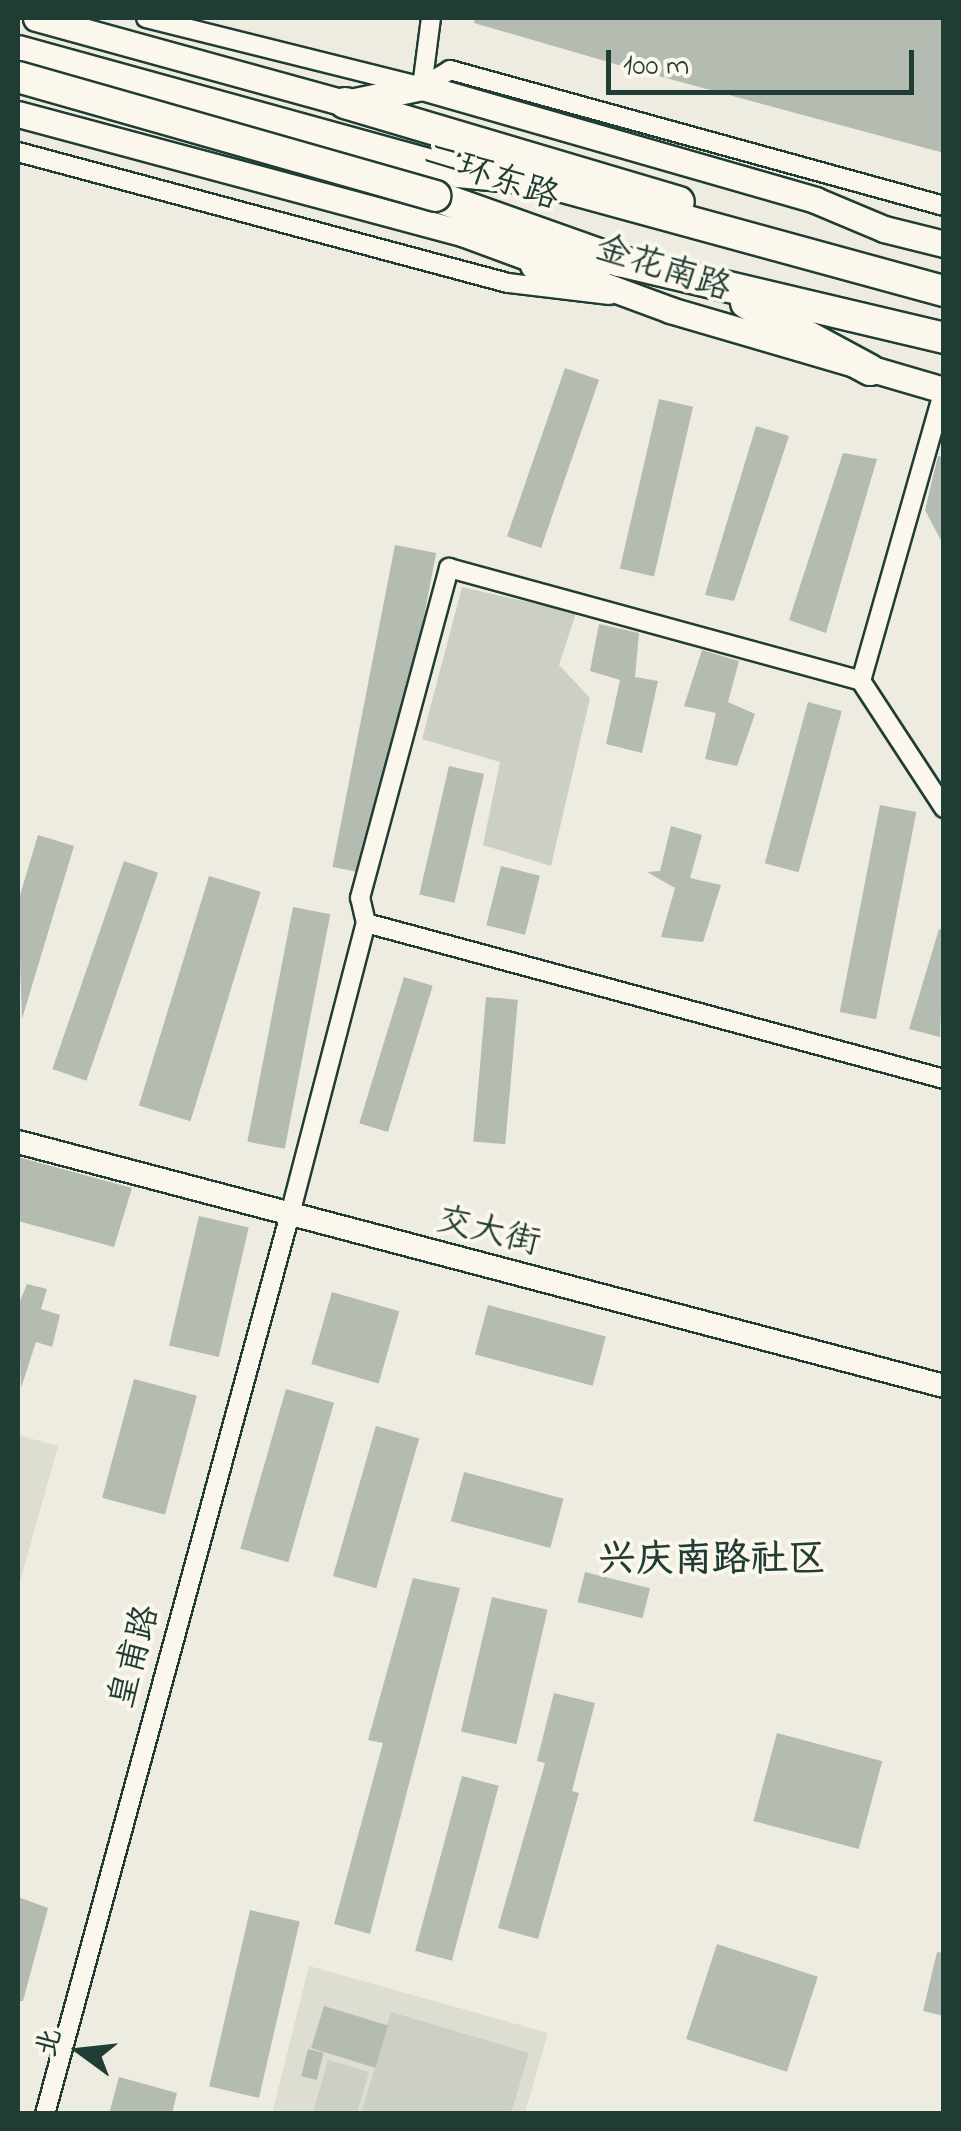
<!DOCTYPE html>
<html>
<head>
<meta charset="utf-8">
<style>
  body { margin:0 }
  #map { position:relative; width:961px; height:2131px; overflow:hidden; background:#eeece1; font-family:"Indie Flower","LXGW WenKai TC",sans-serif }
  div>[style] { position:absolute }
  .built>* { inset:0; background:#ddddd2 }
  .green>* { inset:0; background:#cbcfc4 }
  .building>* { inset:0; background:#b4bbb0; transform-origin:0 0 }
  .roads { filter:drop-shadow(2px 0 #1f3d34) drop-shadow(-2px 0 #1f3d34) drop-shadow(0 2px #1f3d34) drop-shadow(0 -2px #1f3d34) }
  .minor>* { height:18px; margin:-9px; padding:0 9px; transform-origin:9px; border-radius:9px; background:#fbf7ec }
  .tertiary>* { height:22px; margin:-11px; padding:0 11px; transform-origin:11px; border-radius:11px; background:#fbf7ec }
  .secondary>* { height:25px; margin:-12.5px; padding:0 12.5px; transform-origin:12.5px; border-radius:12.5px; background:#fbf7ec }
  .trunk>* { height:30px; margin:-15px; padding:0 15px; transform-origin:15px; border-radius:15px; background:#fbf7ec }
  .bridges { filter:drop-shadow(2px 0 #1f3d34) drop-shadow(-2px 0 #1f3d34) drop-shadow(0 2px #1f3d34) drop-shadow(0 -2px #1f3d34) }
  .trunk-bridge>* { height:30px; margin:-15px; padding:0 15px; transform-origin:15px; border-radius:15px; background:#fbf7ec }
  span { translate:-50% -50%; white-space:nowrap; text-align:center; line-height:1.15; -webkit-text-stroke:8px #fbf7ec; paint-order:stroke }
  .street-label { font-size:35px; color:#1f3d34 }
  .neighbourhood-label { font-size:38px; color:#1f3d34; font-weight:700 }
  .frame { position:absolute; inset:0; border:20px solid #1f3d34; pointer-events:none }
  .north { position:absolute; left:30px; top:2001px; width:100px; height:100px; -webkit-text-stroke:8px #fbf7ec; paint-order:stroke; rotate:285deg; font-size:28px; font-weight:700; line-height:40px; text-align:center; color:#1f3d34 }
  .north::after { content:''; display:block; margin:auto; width:35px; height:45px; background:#1f3d34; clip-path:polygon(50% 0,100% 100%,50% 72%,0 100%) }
  .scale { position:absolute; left:606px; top:50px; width:308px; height:45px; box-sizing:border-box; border:5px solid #1f3d34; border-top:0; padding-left:12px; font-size:30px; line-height:35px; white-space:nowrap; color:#1f3d34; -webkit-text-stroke:8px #fbf7ec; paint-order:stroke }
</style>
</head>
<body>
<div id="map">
  <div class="built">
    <i style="clip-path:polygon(18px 1435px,58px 1446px,18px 1589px)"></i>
    <i style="clip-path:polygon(309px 1966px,548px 2033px,525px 2113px,272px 2114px)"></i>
  </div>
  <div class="green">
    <i style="clip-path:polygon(462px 587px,576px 613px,559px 665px,590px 698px,551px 866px,483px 845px,500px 762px,422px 739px)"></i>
    <i style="clip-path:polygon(391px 2012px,529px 2053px,511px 2113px,361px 2114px)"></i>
    <i style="clip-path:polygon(328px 2060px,369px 2072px,357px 2113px,313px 2113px)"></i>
  </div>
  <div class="building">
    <i style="clip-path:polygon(475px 18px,944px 18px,944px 153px,629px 68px,474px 23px)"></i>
    <i style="left:565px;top:368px;width:36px;height:178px;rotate:19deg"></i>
    <i style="left:659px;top:399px;width:35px;height:174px;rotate:13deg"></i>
    <i style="clip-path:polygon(756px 426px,789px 436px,734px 601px,705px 595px)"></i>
    <i style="clip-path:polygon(843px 453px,877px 459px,826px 633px,789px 620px)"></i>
    <i style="clip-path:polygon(938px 456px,944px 457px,944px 546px,925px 510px)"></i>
    <i style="left:395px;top:545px;width:42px;height:328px;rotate:11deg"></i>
    <i style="clip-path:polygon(599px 624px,639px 633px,635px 677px,658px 681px,642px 753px,606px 744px,620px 680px,590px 671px)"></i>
    <i style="clip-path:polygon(702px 650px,739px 661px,728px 702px,755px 714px,737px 766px,705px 759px,716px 713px,684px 706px)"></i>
    <i style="left:808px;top:702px;width:35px;height:167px;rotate:15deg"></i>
    <i style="left:449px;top:766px;width:36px;height:132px;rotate:13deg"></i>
    <i style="left:880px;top:805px;width:37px;height:211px;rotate:11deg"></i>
    <i style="clip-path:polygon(671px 826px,702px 835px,690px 878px,721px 885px,703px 942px,661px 937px,675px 888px,647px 872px,660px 871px)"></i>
    <i style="clip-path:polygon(38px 835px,74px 846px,22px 1019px,18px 902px)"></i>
    <i style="left:124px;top:861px;width:36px;height:220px;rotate:19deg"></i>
    <i style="left:501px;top:866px;width:40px;height:61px;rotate:14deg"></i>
    <i style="left:209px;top:876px;width:54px;height:240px;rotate:17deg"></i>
    <i style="left:293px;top:907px;width:38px;height:239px;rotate:11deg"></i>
    <i style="clip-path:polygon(939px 929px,944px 930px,940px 1037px,909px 1029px)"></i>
    <i style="left:404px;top:977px;width:30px;height:153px;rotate:17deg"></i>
    <i style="left:486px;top:997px;width:32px;height:145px;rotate:5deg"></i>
    <i style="clip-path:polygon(18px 1157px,132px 1188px,114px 1247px,18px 1221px)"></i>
    <i style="left:199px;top:1216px;width:51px;height:133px;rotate:13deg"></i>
    <i style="clip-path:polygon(27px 1284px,47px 1289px,41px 1309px,60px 1315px,52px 1347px,36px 1342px,21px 1388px,18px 1306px)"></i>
    <i style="left:332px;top:1292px;width:70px;height:75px;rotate:16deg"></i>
    <i style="left:488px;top:1305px;width:122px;height:51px;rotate:15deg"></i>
    <i style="left:134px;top:1379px;width:65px;height:123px;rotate:15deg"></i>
    <i style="left:286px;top:1389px;width:50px;height:166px;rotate:16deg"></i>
    <i style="left:376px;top:1426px;width:45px;height:156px;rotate:16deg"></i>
    <i style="left:464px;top:1472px;width:103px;height:51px;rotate:15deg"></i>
    <i style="left:585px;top:1572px;width:67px;height:31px;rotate:14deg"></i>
    <i style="clip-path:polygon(413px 1578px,460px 1588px,370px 1934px,334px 1924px,383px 1743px,368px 1740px)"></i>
    <i style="left:492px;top:1597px;width:57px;height:138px;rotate:13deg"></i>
    <i style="clip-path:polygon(554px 1693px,595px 1703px,572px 1791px,579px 1793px,538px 1939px,498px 1928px,545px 1763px,537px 1761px)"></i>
    <i style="left:777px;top:1733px;width:109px;height:91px;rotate:15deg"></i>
    <i style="left:462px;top:1776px;width:38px;height:181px;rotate:15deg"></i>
    <i style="clip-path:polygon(18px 1897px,48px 1908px,23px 2001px,18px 2001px)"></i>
    <i style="left:250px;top:1910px;width:51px;height:181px;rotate:13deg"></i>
    <i style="left:717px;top:1944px;width:106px;height:100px;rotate:18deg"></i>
    <i style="clip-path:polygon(937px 1952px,944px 1953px,944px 2016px,923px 2011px)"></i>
    <i style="left:324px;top:2006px;width:67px;height:44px;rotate:17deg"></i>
    <i style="left:308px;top:2049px;width:16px;height:28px;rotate:14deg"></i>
    <i style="clip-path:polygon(119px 2077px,177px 2093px,172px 2114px,109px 2114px)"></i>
  </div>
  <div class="roads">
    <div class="minor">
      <i style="left:146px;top:18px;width:284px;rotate:14deg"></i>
      <i style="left:422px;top:87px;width:33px;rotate:-31deg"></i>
      <i style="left:450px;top:70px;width:512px;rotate:15.39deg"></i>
      <i style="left:422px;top:87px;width:70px;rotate:-82.6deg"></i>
      <i style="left:18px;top:152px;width:507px;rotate:14.97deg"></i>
      <i style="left:508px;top:283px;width:102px;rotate:6.8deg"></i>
      <i style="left:861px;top:681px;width:152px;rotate:56.8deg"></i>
      <i style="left:366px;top:923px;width:599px;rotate:15.1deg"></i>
      <i style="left:45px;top:2114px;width:929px;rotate:-74.77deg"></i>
      <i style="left:289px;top:1218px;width:305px;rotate:-75.4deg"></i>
      <i style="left:366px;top:923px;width:26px;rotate:-103deg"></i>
      <i style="left:360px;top:898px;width:342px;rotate:-74.9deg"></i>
      <i style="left:449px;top:568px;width:427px;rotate:15.3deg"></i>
      <i style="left:861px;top:681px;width:303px;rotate:-74.1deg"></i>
    </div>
    <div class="tertiary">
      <i style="left:18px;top:1142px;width:958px;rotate:14.76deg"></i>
    </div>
    <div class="secondary">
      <i style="left:36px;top:18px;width:320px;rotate:15.4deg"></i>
      <i style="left:345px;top:103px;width:79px;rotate:-11.7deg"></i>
      <i style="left:422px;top:87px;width:409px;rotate:16deg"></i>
      <i style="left:815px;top:200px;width:75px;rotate:22.8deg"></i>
      <i style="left:884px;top:229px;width:62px;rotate:14deg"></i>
      <i style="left:18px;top:114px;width:463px;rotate:15deg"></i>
      <i style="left:465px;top:234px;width:219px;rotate:20.3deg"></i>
      <i style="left:670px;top:310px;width:285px;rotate:16.3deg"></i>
    </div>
    <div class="trunk">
      <i style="left:18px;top:51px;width:456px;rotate:15.4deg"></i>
      <i style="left:458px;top:172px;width:76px;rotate:5.3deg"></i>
      <i style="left:534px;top:179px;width:425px;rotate:15.3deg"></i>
      <i style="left:345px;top:103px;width:348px;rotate:16.5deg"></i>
      <i style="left:435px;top:196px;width:195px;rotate:19.5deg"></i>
      <i style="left:619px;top:261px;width:334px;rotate:13.3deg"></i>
      <i style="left:536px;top:265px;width:65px;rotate:-2.6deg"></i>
      <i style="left:746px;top:303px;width:141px;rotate:28.4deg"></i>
    </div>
  </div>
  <div class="bridges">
    <div class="trunk-bridge">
      <i style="left:18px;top:77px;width:434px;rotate:15.9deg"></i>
    </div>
  </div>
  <div class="street-label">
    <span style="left:491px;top:178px;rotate:19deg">二环东路</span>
    <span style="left:663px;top:270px;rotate:18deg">金花南路</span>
    <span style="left:488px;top:1233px;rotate:14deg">交大街</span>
    <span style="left:136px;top:1657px;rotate:-75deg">皇甫路</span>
  </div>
  <div class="neighbourhood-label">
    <span style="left:712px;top:1562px">兴庆南路社区</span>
  </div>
  <div class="frame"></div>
  <div class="north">北</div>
  <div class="scale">100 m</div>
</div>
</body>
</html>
